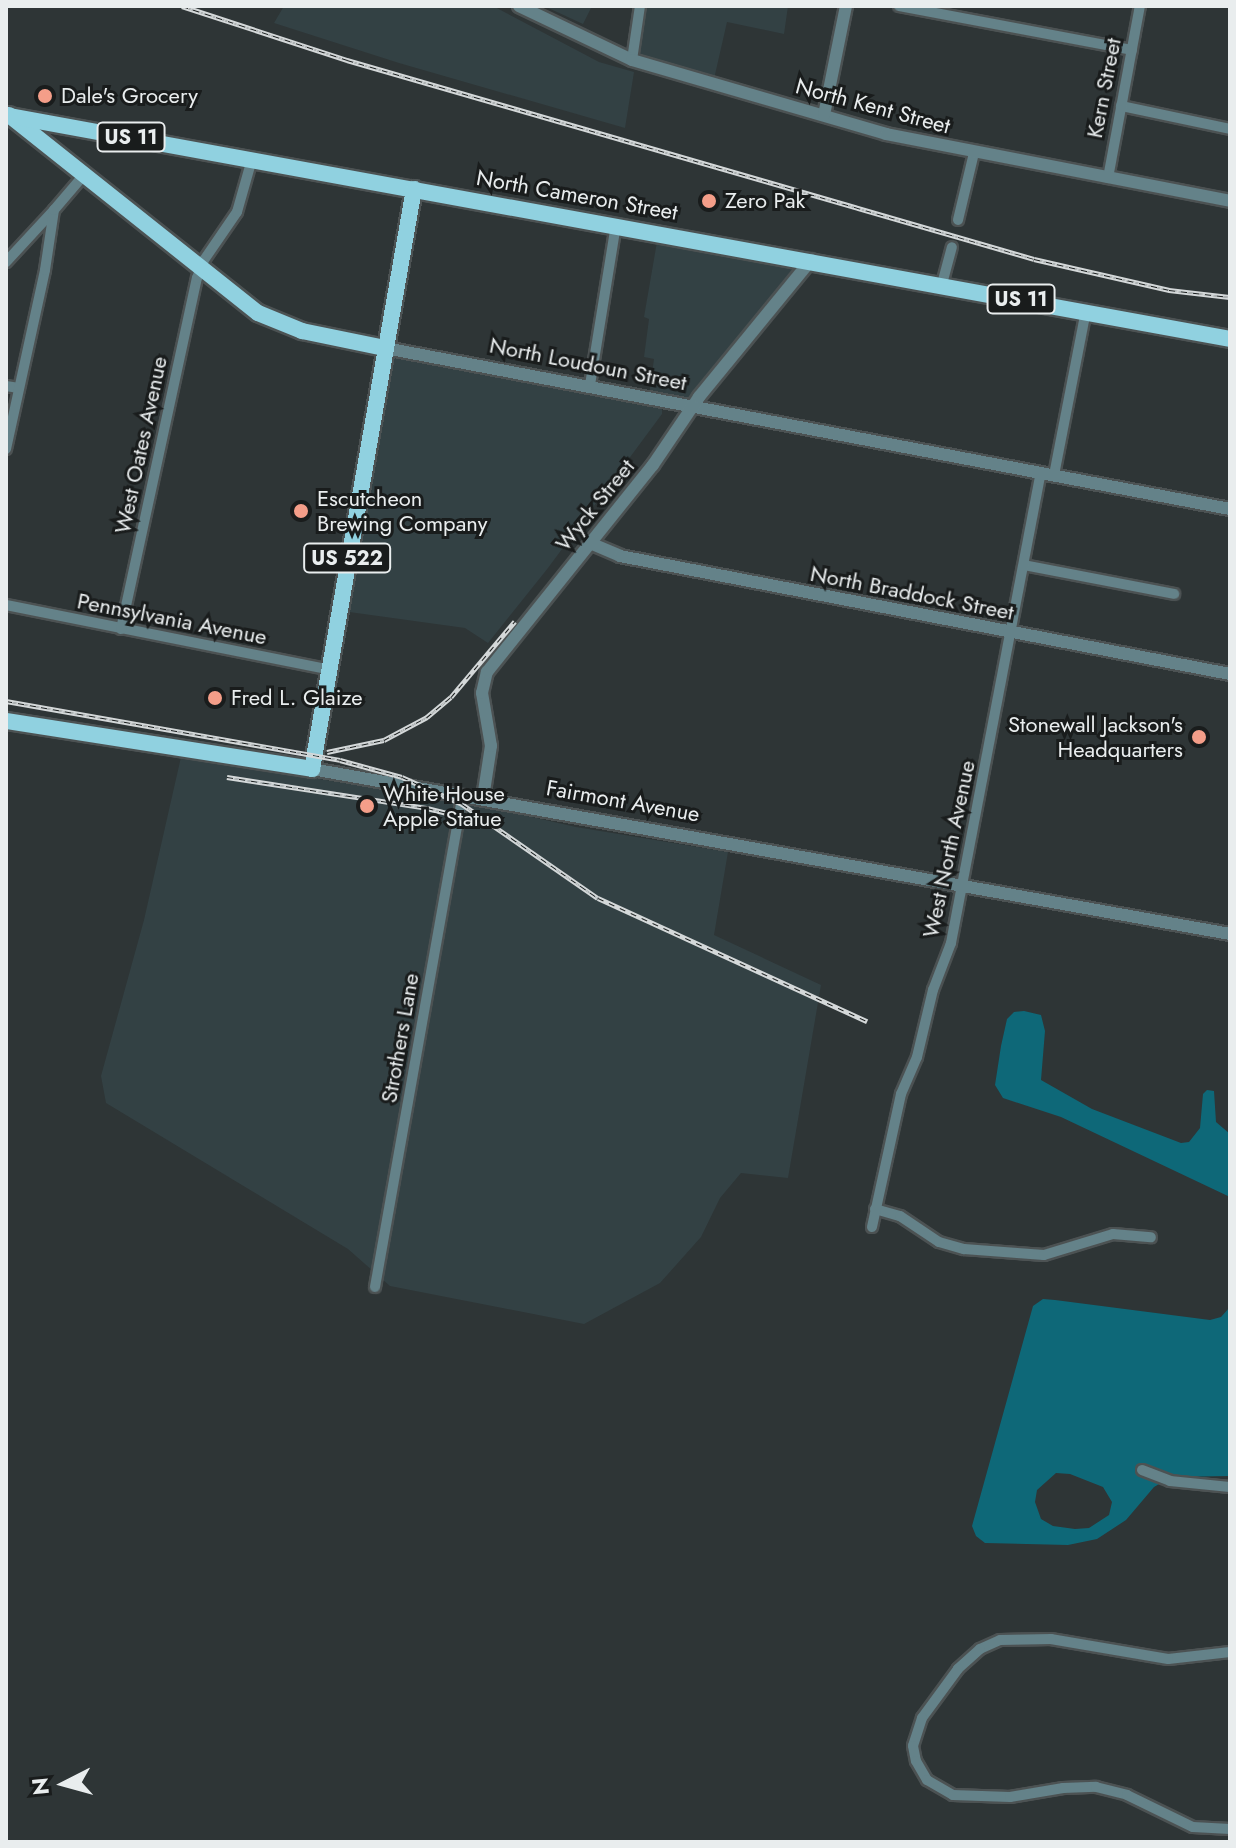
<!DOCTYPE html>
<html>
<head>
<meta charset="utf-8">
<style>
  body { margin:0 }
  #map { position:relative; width:1236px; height:1848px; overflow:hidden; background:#2e3536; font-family:Jost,sans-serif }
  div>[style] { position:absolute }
  .built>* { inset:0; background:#334144 }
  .green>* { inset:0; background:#0e6878 }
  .roads { filter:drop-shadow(2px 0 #4c5253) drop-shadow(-2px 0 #4c5253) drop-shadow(0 2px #4c5253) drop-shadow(0 -2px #4c5253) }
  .minor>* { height:10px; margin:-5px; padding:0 5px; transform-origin:5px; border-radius:5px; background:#648289 }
  .tertiary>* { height:12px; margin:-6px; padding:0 6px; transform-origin:6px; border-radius:6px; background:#648289 }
  .primary>* { height:16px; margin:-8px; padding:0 8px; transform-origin:8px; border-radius:8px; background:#90d1e0 }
  .rail>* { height:5px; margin-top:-2.5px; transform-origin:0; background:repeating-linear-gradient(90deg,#191c1c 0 6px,#d4d8d9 0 12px); box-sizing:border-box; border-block:2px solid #d4d8d9 }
  .dots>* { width:22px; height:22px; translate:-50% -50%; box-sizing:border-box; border:4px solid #191c1c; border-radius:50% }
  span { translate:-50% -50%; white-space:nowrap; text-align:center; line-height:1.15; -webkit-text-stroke:6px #191c1c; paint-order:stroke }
  .shield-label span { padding:2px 6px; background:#191c1c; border:2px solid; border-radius:6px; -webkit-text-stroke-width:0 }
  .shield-label { font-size:20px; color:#e9edee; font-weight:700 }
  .street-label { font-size:22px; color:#e9edee }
  .poi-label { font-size:22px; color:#e9edee }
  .left { translate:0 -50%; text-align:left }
  .right { translate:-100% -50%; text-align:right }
  .frame { position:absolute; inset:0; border:8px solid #e9edee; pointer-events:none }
  .north { position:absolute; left:24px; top:1744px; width:80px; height:80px; -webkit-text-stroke:6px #191c1c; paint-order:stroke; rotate:264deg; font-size:22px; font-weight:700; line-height:32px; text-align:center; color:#e9edee }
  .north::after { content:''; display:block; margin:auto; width:28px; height:36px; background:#e9edee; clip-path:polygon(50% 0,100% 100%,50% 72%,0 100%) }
</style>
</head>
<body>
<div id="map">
  <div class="built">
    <i style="clip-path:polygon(284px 6px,493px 6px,599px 62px,634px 72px,625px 128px,399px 63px,274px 23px)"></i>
    <i style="clip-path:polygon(544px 6px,592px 6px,583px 24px)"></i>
    <i style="clip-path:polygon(644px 6px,788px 6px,784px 34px,727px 22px,714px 79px,636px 58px)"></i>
    <i style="clip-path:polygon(658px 236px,795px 262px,797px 271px,690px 400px,649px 395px,654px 359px,644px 357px,649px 319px,644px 317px)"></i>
    <i style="clip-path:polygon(388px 356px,662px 409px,662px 414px,548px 568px,488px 643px,465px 628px,342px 611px)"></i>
    <i style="clip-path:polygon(181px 757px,470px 803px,576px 827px,728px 852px,714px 935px,821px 985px,788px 1178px,741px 1173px,720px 1198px,701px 1237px,660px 1283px,584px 1324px,390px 1286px,348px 1249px,106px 1103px,101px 1076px,144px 920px)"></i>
  </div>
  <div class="green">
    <i style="clip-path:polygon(1024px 1011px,1041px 1015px,1045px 1031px,1041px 1080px,1092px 1109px,1181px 1143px,1189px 1142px,1200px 1128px,1203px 1094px,1207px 1090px,1214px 1091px,1216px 1122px,1230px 1134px,1230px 1197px,1061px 1117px,1003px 1098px,995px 1085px,1001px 1046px,1007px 1019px,1014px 1012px)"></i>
    <i style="clip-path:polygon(evenodd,1055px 1300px,1210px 1320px,1221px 1317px,1230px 1307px,1230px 1476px,1171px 1477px,1154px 1487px,1126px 1520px,1097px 1539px,1068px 1545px,985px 1543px,976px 1536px,972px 1526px,1033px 1306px,1043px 1299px,1055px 1300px,1056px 1473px,1070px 1474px,1103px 1487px,1112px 1502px,1109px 1515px,1089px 1528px,1075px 1529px,1053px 1526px,1041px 1519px,1035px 1502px,1037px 1490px,1056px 1473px)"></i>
  </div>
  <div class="roads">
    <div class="minor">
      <i style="left:899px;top:6px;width:237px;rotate:10.7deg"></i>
      <i style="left:632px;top:60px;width:55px;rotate:-81.6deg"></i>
      <i style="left:1121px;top:106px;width:111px;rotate:11.9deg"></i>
      <i style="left:1108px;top:178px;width:175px;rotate:-79.5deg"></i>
      <i style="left:958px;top:220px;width:69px;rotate:-76.6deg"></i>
      <i style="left:6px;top:262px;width:69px;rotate:-47.3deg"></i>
      <i style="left:942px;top:284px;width:38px;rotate:-75deg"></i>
      <i style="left:590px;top:385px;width:163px;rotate:-80.8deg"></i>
      <i style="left:6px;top:386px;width:13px;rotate:9deg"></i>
      <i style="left:6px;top:449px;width:183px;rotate:-77.7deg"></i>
      <i style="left:45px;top:270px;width:61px;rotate:-81.5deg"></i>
      <i style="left:54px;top:210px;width:45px;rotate:-49.5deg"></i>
      <i style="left:1054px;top:475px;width:168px;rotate:-79deg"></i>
      <i style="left:1024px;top:565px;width:153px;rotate:10.9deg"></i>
      <i style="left:6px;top:605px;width:330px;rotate:11.3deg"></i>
      <i style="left:121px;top:629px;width:359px;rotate:-77.8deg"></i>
      <i style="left:197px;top:278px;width:19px;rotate:-69deg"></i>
      <i style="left:204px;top:260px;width:58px;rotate:-55.5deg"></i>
      <i style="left:237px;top:212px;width:55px;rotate:-74.2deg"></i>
      <i style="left:875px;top:1209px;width:26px;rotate:16deg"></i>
      <i style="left:900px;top:1216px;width:47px;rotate:33.7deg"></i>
      <i style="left:939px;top:1242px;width:26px;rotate:16deg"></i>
      <i style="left:964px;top:1249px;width:80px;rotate:4.3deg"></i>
      <i style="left:1044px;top:1255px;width:72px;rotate:-16.9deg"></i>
      <i style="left:1113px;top:1234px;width:38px;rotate:5deg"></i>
      <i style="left:872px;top:1227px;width:136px;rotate:-77.7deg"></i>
      <i style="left:901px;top:1094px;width:40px;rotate:-66.6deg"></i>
      <i style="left:917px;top:1057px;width:69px;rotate:-76.6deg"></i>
      <i style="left:933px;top:990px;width:50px;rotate:-69deg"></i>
      <i style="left:951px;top:943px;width:479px;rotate:-79.2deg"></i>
      <i style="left:375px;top:1287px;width:500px;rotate:-79.9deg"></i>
      <i style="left:1142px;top:1470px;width:30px;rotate:21deg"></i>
      <i style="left:1170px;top:1481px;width:60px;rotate:5.7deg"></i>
      <i style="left:1230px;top:1652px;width:62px;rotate:173.6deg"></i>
      <i style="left:1168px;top:1659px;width:119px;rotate:-170.3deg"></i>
      <i style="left:1051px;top:1639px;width:51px;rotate:178.9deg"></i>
      <i style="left:1000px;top:1640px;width:22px;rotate:156deg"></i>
      <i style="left:980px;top:1649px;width:30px;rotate:138deg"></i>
      <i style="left:958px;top:1669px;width:61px;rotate:126.3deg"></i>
      <i style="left:922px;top:1718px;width:29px;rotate:108deg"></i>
      <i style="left:913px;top:1746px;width:15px;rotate:79deg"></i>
      <i style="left:916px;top:1761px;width:22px;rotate:60deg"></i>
      <i style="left:927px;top:1780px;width:30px;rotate:30deg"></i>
      <i style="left:953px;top:1795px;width:57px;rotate:2deg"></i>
      <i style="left:1010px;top:1797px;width:54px;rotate:-9.6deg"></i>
      <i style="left:1063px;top:1788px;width:33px;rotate:-2deg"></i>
      <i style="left:1096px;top:1787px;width:32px;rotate:14deg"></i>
      <i style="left:1127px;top:1795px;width:73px;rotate:25.9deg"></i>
      <i style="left:1193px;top:1827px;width:37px;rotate:3deg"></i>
    </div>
    <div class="tertiary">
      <i style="left:519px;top:6px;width:125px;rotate:25.5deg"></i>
      <i style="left:632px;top:60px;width:265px;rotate:16.2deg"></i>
      <i style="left:886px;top:134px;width:350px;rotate:11deg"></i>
      <i style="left:824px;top:115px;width:111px;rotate:-78.6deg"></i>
      <i style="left:385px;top:348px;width:860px;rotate:10.79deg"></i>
      <i style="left:590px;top:543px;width:33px;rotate:23deg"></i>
      <i style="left:620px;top:556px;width:621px;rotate:10.95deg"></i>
      <i style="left:312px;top:769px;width:933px;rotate:10.19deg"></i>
      <i style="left:483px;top:798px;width:53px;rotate:-81.3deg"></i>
      <i style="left:491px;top:746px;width:54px;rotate:-99.6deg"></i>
      <i style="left:482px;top:693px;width:22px;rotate:-77deg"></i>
      <i style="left:487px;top:672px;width:265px;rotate:-51.3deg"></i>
      <i style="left:653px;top:465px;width:82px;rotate:-55.9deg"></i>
      <i style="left:699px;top:397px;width:177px;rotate:-50.7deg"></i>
    </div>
    <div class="primary">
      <i style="left:9px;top:115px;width:318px;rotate:38.5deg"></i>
      <i style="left:258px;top:313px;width:48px;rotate:22.2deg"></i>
      <i style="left:302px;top:331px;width:85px;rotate:11.6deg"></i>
      <i style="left:10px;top:116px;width:1240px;rotate:10.36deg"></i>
      <i style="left:6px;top:721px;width:310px;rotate:8.9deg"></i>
      <i style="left:312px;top:769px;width:589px;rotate:-80.03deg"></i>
    </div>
  </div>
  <div class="rail">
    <i style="left:182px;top:6px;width:174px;rotate:18.1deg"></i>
    <i style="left:347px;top:60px;width:715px;rotate:16.15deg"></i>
    <i style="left:1034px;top:259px;width:139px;rotate:12.9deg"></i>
    <i style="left:1169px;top:290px;width:61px;rotate:6.5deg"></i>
    <i style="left:6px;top:701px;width:339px;rotate:10deg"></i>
    <i style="left:340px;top:760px;width:64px;rotate:15.3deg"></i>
    <i style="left:402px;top:777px;width:66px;rotate:24.2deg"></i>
    <i style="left:462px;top:804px;width:165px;rotate:34.7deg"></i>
    <i style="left:598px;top:898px;width:296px;rotate:24.6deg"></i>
    <i style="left:327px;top:752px;width:58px;rotate:-11.9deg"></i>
    <i style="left:384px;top:740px;width:49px;rotate:-28.1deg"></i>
    <i style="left:427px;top:717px;width:31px;rotate:-40deg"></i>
    <i style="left:451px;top:697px;width:99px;rotate:-49.9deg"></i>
    <i style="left:227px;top:777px;width:202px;rotate:8.8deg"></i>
    <i style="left:427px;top:808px;width:49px;rotate:14deg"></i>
  </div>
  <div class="dots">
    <i style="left:45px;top:96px;background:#f49e89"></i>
    <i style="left:709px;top:201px;background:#f49e89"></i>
    <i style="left:301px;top:511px;background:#f49e89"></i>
    <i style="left:215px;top:698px;background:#f49e89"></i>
    <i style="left:1199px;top:737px;background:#f49e89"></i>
    <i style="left:367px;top:806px;background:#f49e89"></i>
  </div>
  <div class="shield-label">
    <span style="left:131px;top:137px">US 11</span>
    <span style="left:1021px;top:299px">US 11</span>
    <span style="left:347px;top:558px">US 522</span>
  </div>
  <div class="street-label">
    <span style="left:1104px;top:88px;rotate:-79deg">Kern Street</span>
    <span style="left:873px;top:106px;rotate:15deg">North Kent Street</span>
    <span style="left:577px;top:195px;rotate:10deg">North Cameron Street</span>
    <span style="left:588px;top:364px;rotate:11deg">North Loudoun Street</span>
    <span style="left:141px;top:445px;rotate:-78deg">West Oates Avenue</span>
    <span style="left:595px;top:505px;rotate:-51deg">Wyck Street</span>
    <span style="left:912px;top:593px;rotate:11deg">North Braddock Street</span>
    <span style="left:172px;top:619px;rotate:11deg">Pennsylvania Avenue</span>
    <span style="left:623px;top:801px;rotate:10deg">Fairmont Avenue</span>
    <span style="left:949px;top:849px;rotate:-78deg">West North Avenue</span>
    <span style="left:400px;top:1038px;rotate:-80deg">Strothers Lane</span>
  </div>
  <div class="poi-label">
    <span class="left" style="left:61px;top:96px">Dale's Grocery</span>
    <span class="left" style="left:725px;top:201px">Zero Pak</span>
    <span class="left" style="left:317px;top:511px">Escutcheon<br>Brewing Company</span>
    <span class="left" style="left:231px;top:698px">Fred L. Glaize</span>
    <span class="right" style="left:1183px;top:737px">Stonewall Jackson's<br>Headquarters</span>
    <span class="left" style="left:383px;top:806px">White House<br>Apple Statue</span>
  </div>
  <div class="frame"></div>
  <div class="north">N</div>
</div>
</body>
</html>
